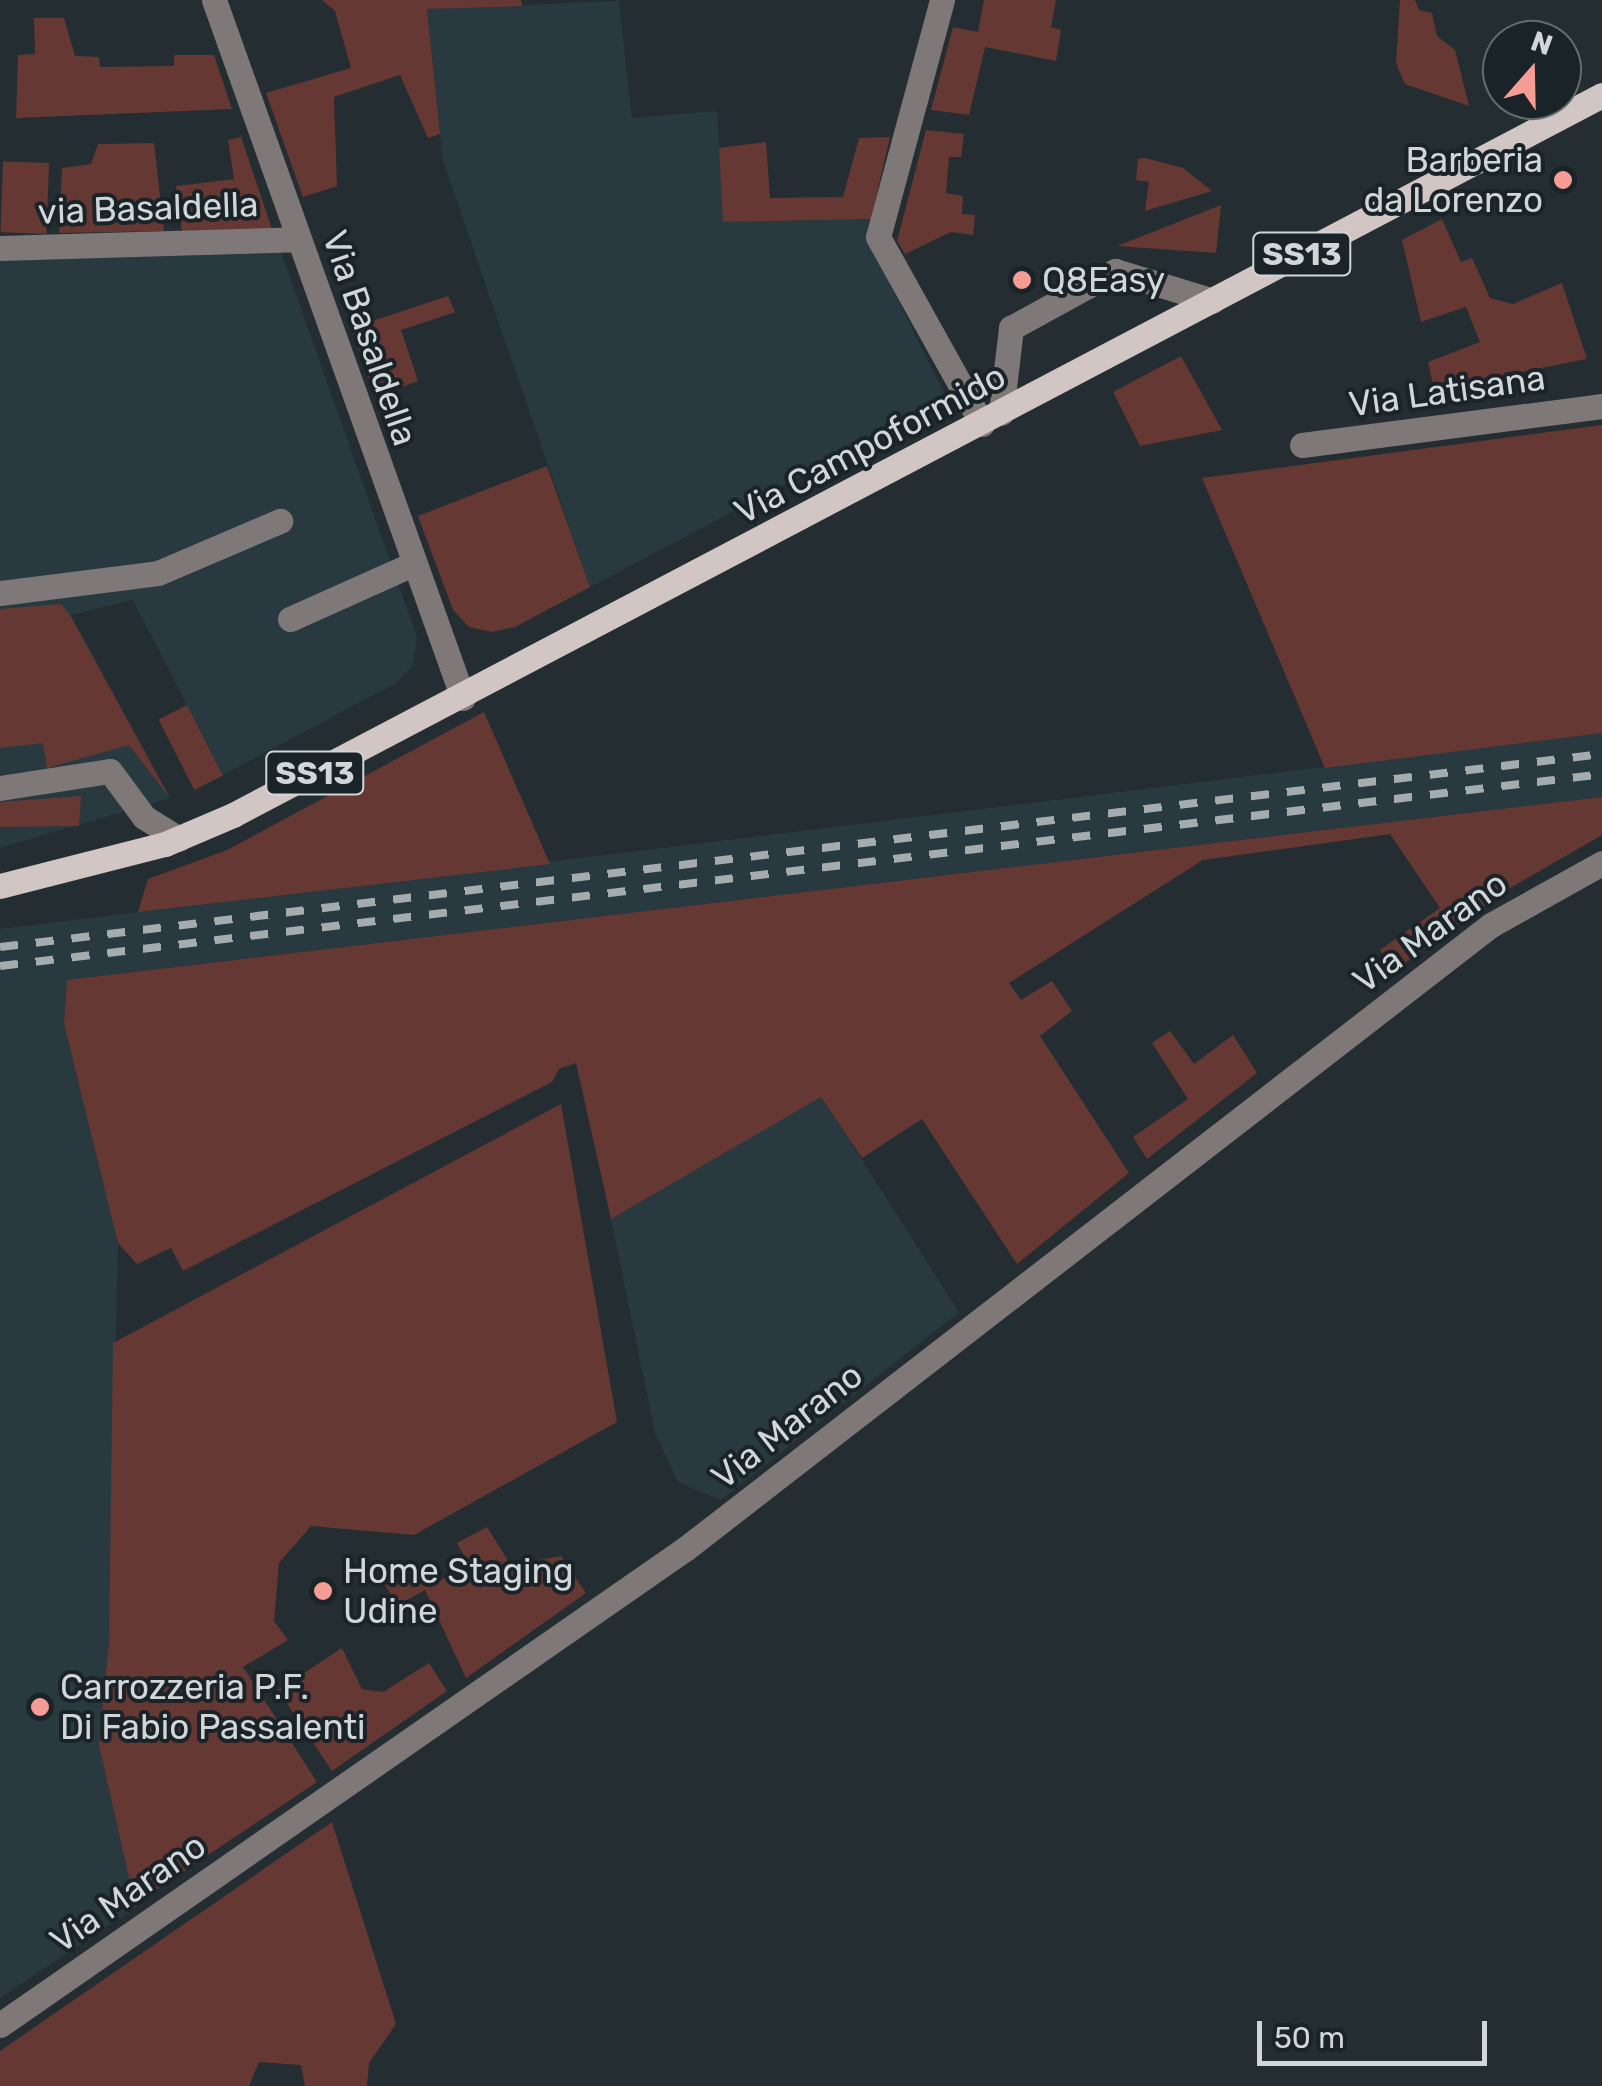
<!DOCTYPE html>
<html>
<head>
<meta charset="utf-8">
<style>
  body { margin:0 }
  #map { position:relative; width:1602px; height:2086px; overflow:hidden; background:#242d31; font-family:Rubik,sans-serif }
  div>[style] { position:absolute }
  .built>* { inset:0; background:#28393f }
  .green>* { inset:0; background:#663834; transform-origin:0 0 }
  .minor>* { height:25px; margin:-12.5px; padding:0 12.5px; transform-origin:12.5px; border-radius:12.5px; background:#7e7878 }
  .major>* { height:25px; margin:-12.5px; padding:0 12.5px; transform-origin:12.5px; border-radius:12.5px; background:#d1c6c4 }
  .rail>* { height:8px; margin-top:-4px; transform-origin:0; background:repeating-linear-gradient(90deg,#a5acae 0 18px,transparent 0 36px) }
  .dots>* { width:28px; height:28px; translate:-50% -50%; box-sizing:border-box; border:5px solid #1a2327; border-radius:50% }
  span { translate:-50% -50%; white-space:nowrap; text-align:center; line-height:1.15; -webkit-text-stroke:8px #1a2327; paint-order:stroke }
  .shield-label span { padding:2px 8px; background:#1a2327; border:2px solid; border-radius:8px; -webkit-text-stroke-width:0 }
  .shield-label { font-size:32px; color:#d1d7d9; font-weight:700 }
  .poi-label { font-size:35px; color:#d1d7d9 }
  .right { translate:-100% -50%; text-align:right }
  .left { translate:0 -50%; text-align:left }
  .street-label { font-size:35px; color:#d1d7d9 }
  .north { position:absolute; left:1482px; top:20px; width:100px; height:100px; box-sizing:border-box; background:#1a2327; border:2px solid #636b6e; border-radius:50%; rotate:20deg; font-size:28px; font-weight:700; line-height:40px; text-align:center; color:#d1d7d9 }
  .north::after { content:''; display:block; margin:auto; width:35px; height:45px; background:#f59c94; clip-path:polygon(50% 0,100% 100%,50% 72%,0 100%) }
  .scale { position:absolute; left:1257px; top:2021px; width:230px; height:45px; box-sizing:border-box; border:5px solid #d1d7d9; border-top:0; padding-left:12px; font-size:30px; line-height:35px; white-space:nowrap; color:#d1d7d9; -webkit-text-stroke:8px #1a2327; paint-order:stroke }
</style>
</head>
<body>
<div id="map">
  <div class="built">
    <i style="clip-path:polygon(619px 1px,632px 118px,717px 111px,724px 222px,871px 219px,867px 237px,947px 399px,590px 587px,443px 161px,427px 9px)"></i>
    <i style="clip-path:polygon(280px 249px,417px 637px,413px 665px,396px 683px,223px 775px,133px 600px,71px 615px,170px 798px,0 848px,0 258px)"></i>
    <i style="clip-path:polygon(1602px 733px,1602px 797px,67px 980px,64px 1024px,118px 1243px,109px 1641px,99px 1745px,139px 1905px,0 1998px,0 929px)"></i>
    <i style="clip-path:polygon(821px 1096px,959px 1312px,721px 1500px,678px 1482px,655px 1433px,611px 1219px)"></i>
  </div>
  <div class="green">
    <i style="clip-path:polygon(322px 0,521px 0,522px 6px,427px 9px,440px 134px,428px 138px,400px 75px,334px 97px,337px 186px,303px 197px,266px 93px,351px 68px,335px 11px)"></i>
    <i style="clip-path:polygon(984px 0,1056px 0,1051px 27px,1061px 30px,1056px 61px,985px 47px,969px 115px,931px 110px,953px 27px,978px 32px)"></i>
    <i style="clip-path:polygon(1400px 0,1415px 0,1419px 10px,1432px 13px,1437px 36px,1455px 50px,1469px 106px,1405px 84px,1396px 63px)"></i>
    <i style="clip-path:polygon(34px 18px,64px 18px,75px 56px,99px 57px,100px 67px,174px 66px,174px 55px,214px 55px,232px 109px,16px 118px,18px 55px,35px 54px)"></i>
    <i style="clip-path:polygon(926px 130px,964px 134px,961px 157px,949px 157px,946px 193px,963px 196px,962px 214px,975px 215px,973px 235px,951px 232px,905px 254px,897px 241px)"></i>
    <i style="clip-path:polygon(241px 137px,272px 229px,182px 231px,176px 186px,234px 179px,228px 140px)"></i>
    <i style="clip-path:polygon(890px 137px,871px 219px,723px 222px,719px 148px,766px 142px,770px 198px,843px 197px,859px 138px)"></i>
    <i style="clip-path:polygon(154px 143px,164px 231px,59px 233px,62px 168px,91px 164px,98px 144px)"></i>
    <i style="clip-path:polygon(1145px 158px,1183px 168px,1212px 191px,1145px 211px,1149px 182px,1136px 180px,1138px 159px)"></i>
    <i style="left:49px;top:163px;width:71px;height:46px;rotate:92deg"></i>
    <i style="clip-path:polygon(1221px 205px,1216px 253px,1117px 246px)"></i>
    <i style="clip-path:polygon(1442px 219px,1461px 262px,1472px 258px,1490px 298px,1513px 304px,1562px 283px,1587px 359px,1434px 389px,1428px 362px,1480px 342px,1466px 307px,1421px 322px,1402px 240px)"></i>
    <i style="clip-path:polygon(448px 296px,455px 312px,401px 330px,418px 381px,375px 397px,351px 328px)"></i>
    <i style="clip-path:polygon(1181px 356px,1222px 430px,1140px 446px,1113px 392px)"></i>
    <i style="clip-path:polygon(1602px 425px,1602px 733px,1325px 768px,1202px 478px)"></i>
    <i style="clip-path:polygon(547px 466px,590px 587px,515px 627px,492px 632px,469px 627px,453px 610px,418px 516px)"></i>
    <i style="clip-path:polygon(61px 604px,70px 615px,170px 798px,129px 745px,47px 768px,43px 743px,0 748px,0 609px)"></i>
    <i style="left:187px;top:705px;width:79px;height:32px;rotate:63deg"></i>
    <i style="clip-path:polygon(484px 712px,550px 864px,138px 912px,148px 879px,227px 850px)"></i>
    <i style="clip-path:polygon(81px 796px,79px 826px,0 827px,0 802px)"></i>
    <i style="clip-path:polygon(1602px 797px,1602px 835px,1510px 888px,1392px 972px,1380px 950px,1440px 908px,1390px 834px,1203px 860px,1009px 983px,1021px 1000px,1052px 981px,1072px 1011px,1040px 1036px,1129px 1173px,1017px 1264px,922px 1119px,862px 1158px,821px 1097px,611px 1219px,576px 1063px,559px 1069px,552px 1082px,183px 1271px,171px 1248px,137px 1264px,118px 1243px,64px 1024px,67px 980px)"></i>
    <i style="clip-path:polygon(1170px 1031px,1194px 1064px,1233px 1035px,1257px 1073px,1147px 1159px,1133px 1137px,1188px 1099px,1152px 1043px)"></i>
    <i style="clip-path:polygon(561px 1104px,617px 1422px,414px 1535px,311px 1526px,279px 1563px,274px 1621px,288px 1640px,243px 1667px,317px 1782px,135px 1904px,99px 1745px,109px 1641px,113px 1343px)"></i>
    <i style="clip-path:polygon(487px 1527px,511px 1565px,561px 1556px,586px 1593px,466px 1678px,425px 1590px,398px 1605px,385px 1585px,422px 1563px,435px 1583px,469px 1565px,457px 1543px)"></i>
    <i style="clip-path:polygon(342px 1648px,362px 1689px,383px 1692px,429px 1663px,447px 1691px,332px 1771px,278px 1690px)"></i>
    <i style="clip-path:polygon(332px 1822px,396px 2024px,369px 2063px,367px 2086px,305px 2086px,301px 2065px,259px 2062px,249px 2086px,0 2086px,0 2051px)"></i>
  </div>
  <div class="minor">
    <i style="left:214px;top:0;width:741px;rotate:70.37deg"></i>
    <i style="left:942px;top:0;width:245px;rotate:105.1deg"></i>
    <i style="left:878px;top:237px;width:214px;rotate:60.9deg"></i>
    <i style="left:0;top:248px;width:298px;rotate:-1.7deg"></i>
    <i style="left:1001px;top:413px;width:86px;rotate:-83.3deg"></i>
    <i style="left:1011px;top:328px;width:119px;rotate:-28.7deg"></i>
    <i style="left:1115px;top:271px;width:102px;rotate:17deg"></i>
    <i style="left:1302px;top:445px;width:303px;rotate:-7.4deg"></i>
    <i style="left:0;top:593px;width:159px;rotate:-7.2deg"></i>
    <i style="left:158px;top:573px;width:133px;rotate:-23.1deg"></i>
    <i style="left:290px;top:619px;width:133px;rotate:-24.1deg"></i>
    <i style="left:0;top:788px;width:111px;rotate:-8.8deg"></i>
    <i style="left:110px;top:771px;width:57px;rotate:53.5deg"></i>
    <i style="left:144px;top:817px;width:41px;rotate:32.2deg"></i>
    <i style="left:0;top:2025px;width:834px;rotate:-34.8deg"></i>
    <i style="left:685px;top:1549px;width:1019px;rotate:-37.75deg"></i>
    <i style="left:1491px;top:925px;width:127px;rotate:-29.2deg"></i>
  </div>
  <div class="major">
    <i style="left:0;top:886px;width:170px;rotate:-14.3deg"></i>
    <i style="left:165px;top:844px;width:74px;rotate:-23.1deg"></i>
    <i style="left:233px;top:815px;width:1547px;rotate:-27.74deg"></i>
  </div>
  <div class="rail">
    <i style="left:0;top:947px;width:1614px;rotate:-6.87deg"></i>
    <i style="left:0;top:966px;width:1613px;rotate:-6.83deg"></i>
  </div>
  <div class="dots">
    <i style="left:1563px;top:180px;background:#f59c94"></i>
    <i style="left:1022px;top:280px;background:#f59c94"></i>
    <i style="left:323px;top:1591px;background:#f59c94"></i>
    <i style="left:40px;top:1707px;background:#f59c94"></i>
  </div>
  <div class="shield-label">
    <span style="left:1302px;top:254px">SS13</span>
    <span style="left:315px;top:773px">SS13</span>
  </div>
  <div class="poi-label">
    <span class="right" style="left:1543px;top:180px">Barberia<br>da Lorenzo</span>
    <span class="left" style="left:1042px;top:280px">Q8Easy</span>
    <span class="left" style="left:343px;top:1591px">Home Staging<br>Udine</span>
    <span class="left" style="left:60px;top:1707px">Carrozzeria P.F.<br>Di Fabio Passalenti</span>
  </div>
  <div class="street-label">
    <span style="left:148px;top:208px;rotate:-2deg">via Basaldella</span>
    <span style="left:370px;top:338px;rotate:71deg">Via Basaldella</span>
    <span style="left:1447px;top:391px;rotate:-8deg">Via Latisana</span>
    <span style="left:870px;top:444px;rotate:-28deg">Via Campoformido</span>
    <span style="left:1430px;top:932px;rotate:-36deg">Via Marano</span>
    <span style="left:787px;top:1426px;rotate:-38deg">Via Marano</span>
    <span style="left:128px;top:1893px;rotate:-35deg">Via Marano</span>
  </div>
  <div class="north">N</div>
  <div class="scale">50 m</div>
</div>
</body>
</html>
